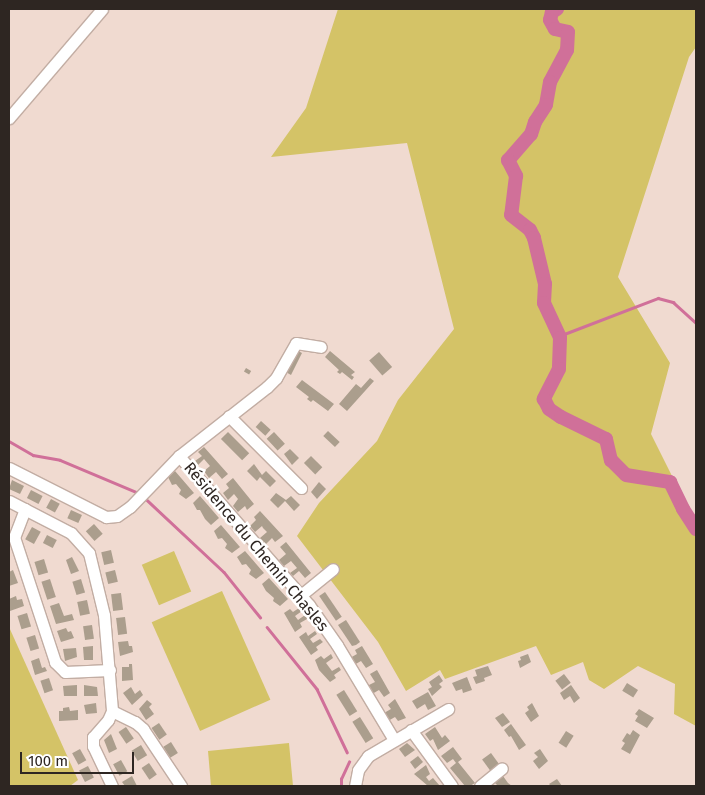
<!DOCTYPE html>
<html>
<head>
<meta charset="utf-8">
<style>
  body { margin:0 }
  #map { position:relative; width:705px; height:795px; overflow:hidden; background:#f0dad0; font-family:"Fira Sans",sans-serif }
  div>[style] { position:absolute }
  .green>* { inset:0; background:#d4c367; transform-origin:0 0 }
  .stream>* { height:2.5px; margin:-1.25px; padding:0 1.25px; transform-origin:1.25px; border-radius:1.25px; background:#d07099 }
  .river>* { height:14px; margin:-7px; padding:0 7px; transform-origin:7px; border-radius:7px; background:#d07099 }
  .building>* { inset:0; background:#ab9e8d; transform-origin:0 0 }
  .roads { filter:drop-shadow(1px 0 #c2ada3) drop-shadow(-1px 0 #c2ada3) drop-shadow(0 1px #c2ada3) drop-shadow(0 -1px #c2ada3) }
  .minor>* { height:11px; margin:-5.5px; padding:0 5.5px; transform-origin:5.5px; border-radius:5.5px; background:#fff }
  span { translate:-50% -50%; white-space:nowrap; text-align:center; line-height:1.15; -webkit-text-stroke:5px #fff; paint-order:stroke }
  .street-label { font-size:16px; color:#2e2622 }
  .frame { position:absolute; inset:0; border:10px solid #2e2622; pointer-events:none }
  .scale { position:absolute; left:20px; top:752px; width:114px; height:22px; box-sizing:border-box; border:2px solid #2e2622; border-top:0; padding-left:6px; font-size:15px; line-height:18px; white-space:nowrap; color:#2e2622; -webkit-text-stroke:4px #fff; paint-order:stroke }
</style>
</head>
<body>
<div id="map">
  <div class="green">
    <i style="clip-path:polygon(338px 9px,696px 9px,696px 47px,689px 57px,618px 277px,670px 363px,651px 434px,696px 524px,696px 726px,674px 714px,675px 684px,638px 666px,604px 689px,589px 680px,583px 662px,551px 675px,536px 646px,445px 679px,440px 670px,406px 691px,378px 642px,297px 536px,319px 503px,377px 441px,398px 400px,454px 329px,407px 143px,271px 157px,306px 108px)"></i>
    <i style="left:174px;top:551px;width:44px;height:35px;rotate:67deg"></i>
    <i style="left:222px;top:591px;width:119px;height:77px;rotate:66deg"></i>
    <i style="clip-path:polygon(9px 627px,78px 780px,70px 786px,9px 786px)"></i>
    <i style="clip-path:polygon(289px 743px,293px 786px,211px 786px,208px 751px)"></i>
  </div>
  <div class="stream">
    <i style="left:559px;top:336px;width:106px;rotate:-21deg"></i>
    <i style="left:658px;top:298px;width:16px;rotate:15deg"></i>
    <i style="left:673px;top:302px;width:31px;rotate:42deg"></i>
    <i style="left:9px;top:441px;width:28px;rotate:30deg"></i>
    <i style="left:33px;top:455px;width:27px;rotate:10deg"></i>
    <i style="left:60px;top:460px;width:82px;rotate:22.8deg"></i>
    <i style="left:147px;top:500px;width:105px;rotate:43.1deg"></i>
    <i style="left:224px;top:572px;width:58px;rotate:51.3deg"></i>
    <i style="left:267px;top:627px;width:80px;rotate:51.1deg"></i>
    <i style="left:317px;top:689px;width:70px;rotate:64.5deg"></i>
    <i style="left:341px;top:786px;width:7px;rotate:-90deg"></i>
    <i style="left:341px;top:779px;width:19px;rotate:-65deg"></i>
  </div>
  <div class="river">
    <i style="left:557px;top:9px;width:6px;rotate:149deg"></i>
    <i style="left:552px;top:12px;width:8px;rotate:104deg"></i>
    <i style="left:550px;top:20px;width:10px;rotate:61deg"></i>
    <i style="left:555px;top:29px;width:13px;rotate:13deg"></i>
    <i style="left:568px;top:32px;width:18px;rotate:93deg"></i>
    <i style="left:567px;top:50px;width:36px;rotate:118deg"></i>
    <i style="left:550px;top:82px;width:23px;rotate:100deg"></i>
    <i style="left:546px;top:105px;width:20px;rotate:123deg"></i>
    <i style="left:535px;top:122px;width:13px;rotate:108deg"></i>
    <i style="left:531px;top:134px;width:35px;rotate:131deg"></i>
    <i style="left:508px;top:160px;width:18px;rotate:63deg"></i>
    <i style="left:516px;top:176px;width:39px;rotate:97deg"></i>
    <i style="left:511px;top:215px;width:24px;rotate:38deg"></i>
    <i style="left:530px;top:230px;width:9px;rotate:63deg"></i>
    <i style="left:534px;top:238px;width:47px;rotate:76.6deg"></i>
    <i style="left:545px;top:284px;width:19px;rotate:93deg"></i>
    <i style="left:544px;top:303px;width:38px;rotate:65deg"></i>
    <i style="left:560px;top:338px;width:31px;rotate:92deg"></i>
    <i style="left:559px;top:369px;width:34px;rotate:117deg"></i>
    <i style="left:544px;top:399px;width:11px;rotate:63deg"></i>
    <i style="left:549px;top:409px;width:14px;rotate:34deg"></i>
    <i style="left:561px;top:417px;width:50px;rotate:26.1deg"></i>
    <i style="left:606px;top:439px;width:22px;rotate:77deg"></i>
    <i style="left:611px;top:460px;width:21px;rotate:45deg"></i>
    <i style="left:626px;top:475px;width:45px;rotate:9deg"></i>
    <i style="left:670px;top:482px;width:30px;rotate:64deg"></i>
    <i style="left:683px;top:509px;width:24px;rotate:57deg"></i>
  </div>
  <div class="building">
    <i style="clip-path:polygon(296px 350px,302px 353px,291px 375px,284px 371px)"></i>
    <i style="clip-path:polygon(330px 351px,355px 372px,351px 375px,354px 377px,352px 380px,342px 372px,340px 374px,337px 372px,339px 370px,325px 357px)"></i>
    <i style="left:379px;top:352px;width:20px;height:13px;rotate:49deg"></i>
    <i style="left:246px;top:368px;width:6px;height:4px;rotate:31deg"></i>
    <i style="clip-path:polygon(370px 378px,374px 381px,347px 411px,339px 404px,356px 384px,361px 388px)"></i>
    <i style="clip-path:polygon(302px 380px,334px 404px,328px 411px,313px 400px,311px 402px,307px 399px,309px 397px,296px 387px)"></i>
    <i style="left:261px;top:421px;width:13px;height:8px;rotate:42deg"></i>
    <i style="left:328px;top:431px;width:16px;height:7px;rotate:43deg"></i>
    <i style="left:228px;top:432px;width:30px;height:10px;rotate:45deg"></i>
    <i style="left:274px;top:432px;width:16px;height:10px;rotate:47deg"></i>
    <i style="clip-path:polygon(204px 447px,228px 474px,222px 479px,216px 472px,209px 478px,204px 471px,210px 466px,204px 459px,198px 465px,195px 461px,202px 456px,198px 452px)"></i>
    <i style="clip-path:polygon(290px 449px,299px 458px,292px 465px,284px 454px)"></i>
    <i style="left:311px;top:456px;width:16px;height:10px;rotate:45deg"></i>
    <i style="clip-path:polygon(254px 464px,262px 475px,266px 471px,276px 481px,270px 487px,260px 477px,257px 481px,247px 471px)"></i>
    <i style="clip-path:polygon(175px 471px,194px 493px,186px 499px,179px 494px,181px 490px,176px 484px,172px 485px,168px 477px)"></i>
    <i style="clip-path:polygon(233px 478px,254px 504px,247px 510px,245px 506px,238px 512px,233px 506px,238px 499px,234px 494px,228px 500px,223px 493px,229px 488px,226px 484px)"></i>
    <i style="clip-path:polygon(12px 480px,24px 486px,20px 494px,9px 489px)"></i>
    <i style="clip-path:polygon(319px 482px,326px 489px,317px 499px,311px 492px)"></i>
    <i style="left:31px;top:490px;width:13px;height:9px;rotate:27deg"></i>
    <i style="clip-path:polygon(276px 493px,286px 500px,291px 496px,300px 505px,294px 511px,285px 501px,278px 508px,270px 500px)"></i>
    <i style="clip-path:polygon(200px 496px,219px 518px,211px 525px,205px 519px,200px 510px,197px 510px,193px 503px)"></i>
    <i style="left:51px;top:499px;width:10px;height:10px;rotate:29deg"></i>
    <i style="left:71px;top:510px;width:12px;height:9px;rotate:24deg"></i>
    <i style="clip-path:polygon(260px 511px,283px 536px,275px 542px,272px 538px,266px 544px,260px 538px,267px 532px,263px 528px,262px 526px,255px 532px,250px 526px,256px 520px,254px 517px)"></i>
    <i style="left:94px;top:524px;width:13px;height:11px;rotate:48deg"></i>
    <i style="clip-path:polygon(221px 525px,240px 547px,232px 553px,225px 548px,227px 544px,222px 538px,218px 539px,214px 531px)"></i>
    <i style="left:32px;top:527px;width:10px;height:14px;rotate:29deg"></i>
    <i style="left:47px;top:535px;width:11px;height:9px;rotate:27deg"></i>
    <i style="clip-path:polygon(286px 542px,311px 573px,305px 578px,299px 571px,293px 576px,290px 573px,297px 568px,291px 561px,284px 566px,279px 560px,286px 554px,280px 547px)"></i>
    <i style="left:111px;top:550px;width:13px;height:10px;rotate:77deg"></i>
    <i style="clip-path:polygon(245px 551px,264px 573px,256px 579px,249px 574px,251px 570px,246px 564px,242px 565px,237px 557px)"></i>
    <i style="clip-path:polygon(72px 557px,79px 571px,71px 574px,66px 560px)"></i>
    <i style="left:44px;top:559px;width:14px;height:10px;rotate:73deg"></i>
    <i style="clip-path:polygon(13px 570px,18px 583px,9px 586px,9px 572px)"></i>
    <i style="left:115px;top:570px;width:12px;height:10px;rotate:76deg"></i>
    <i style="clip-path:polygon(269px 578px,288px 599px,280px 606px,273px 601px,274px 598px,266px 591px,262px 584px)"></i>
    <i style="left:50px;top:579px;width:19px;height:9px;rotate:72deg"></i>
    <i style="left:81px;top:579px;width:14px;height:9px;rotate:73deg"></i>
    <i style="left:325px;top:592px;width:30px;height:7px;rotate:56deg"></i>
    <i style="left:121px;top:593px;width:17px;height:10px;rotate:83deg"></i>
    <i style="clip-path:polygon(16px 596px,17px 600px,22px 599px,24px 606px,10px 611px,9px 599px)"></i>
    <i style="left:87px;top:600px;width:14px;height:10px;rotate:78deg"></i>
    <i style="clip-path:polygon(59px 603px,64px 616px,72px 614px,74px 620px,56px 624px,50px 606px)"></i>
    <i style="clip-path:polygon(299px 608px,302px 611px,295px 616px,298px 620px,305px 615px,307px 619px,300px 623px,302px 627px,295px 632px,284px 613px,290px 609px,293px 612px)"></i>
    <i style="left:27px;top:613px;width:14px;height:10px;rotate:73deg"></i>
    <i style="left:125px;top:617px;width:17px;height:9px;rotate:83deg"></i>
    <i style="clip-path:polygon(346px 620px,360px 642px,356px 645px,352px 646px,338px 625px)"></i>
    <i style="left:92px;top:625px;width:14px;height:9px;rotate:82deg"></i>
    <i style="clip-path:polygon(66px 628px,68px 632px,71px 631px,74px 638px,61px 642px,57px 631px)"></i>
    <i style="clip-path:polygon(315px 631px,317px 634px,310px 639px,313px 643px,320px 639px,323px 642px,316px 647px,318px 650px,311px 655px,299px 637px,306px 632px,308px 636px)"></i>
    <i style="left:35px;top:635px;width:14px;height:9px;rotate:73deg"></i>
    <i style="clip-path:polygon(128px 641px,129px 646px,132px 646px,133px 652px,120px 656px,118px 642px)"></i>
    <i style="clip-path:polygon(93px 646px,93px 660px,84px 660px,83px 647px)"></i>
    <i style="clip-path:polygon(362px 646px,373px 664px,366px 668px,361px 661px,354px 665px,350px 658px,357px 654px,355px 650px)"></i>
    <i style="clip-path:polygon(76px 648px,77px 657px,65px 661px,63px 649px)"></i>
    <i style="clip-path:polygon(331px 654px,333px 658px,326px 663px,332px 671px,339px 667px,341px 670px,334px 675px,336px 678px,330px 682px,319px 670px,315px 660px,321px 656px,324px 659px)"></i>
    <i style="clip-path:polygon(528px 654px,531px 662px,520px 668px,518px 661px,521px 660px,520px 657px)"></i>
    <i style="clip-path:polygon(39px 658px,42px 668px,45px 667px,47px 671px,35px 675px,31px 661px)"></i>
    <i style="clip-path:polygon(129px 664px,132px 664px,133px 680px,122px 681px,122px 667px,129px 667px)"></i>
    <i style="clip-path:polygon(488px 666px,492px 675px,484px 678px,485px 681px,476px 684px,473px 677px,477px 676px,475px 670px)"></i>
    <i style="clip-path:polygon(377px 670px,390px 693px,384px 697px,379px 690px,372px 694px,367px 686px,375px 682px,370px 674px)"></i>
    <i style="left:564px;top:674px;width:11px;height:11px;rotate:52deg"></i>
    <i style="clip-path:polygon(439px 675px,443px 681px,439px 684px,442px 687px,432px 696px,428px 689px,432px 687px,429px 682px)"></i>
    <i style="clip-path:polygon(467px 677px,472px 690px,463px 693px,462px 689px,456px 691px,452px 683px)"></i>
    <i style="left:49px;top:678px;width:13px;height:9px;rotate:72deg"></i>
    <i style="left:627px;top:683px;width:13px;height:9px;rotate:32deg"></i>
    <i style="clip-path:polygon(77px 685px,77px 696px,64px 696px,63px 686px)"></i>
    <i style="clip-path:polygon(84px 685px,97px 687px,98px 696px,84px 696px)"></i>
    <i style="clip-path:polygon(571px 685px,580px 698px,574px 703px,570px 696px,564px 700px,560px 693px)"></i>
    <i style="clip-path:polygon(131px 687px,135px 694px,140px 690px,143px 695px,132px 705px,123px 693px)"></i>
    <i style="left:344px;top:690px;width:25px;height:9px;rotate:58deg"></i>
    <i style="clip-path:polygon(428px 692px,436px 706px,428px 710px,425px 704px,417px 709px,412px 701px)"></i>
    <i style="clip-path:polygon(395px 699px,406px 718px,398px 721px,395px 717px,388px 721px,384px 713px,391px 709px,388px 705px)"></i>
    <i style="clip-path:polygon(147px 700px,152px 704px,149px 707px,154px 714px,146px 720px,139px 709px)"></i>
    <i style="clip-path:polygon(96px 703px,97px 713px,86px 714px,84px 705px)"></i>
    <i style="clip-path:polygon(532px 703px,539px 716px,531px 722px,525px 713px,529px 710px,527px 707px)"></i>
    <i style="clip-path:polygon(69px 707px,70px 711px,78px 710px,78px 720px,59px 721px,59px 711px,63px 711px,63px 708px)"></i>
    <i style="clip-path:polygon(639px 709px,654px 718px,647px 728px,635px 721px,638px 716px,635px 714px)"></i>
    <i style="clip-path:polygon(503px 713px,510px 722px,502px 727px,495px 718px)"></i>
    <i style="left:360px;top:717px;width:25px;height:9px;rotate:58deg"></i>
    <i style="left:159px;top:723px;width:14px;height:9px;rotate:56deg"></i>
    <i style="clip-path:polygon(511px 724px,526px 745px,519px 750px,511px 736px,509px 737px,504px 730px)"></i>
    <i style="left:126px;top:727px;width:14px;height:9px;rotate:56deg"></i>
    <i style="clip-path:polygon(435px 727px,442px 738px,445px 735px,450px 741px,438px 750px,433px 739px,430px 741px,425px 734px)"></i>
    <i style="clip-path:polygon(633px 730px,640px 735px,630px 754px,621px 749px,625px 743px,622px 741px,627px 733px,630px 735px)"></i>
    <i style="left:566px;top:731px;width:9px;height:14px;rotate:32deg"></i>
    <i style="clip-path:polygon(111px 734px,117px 749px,109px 753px,104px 740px)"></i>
    <i style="left:171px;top:742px;width:13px;height:9px;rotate:58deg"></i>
    <i style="clip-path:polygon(407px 743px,415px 750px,405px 757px,399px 749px)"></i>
    <i style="left:141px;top:745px;width:12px;height:11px;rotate:59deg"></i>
    <i style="clip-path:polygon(453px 747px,462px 759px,458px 762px,475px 783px,470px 786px,465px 786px,450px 768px,456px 763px,453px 759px,447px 763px,441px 756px)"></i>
    <i style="left:80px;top:749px;width:13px;height:9px;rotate:61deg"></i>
    <i style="clip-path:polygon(540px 749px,548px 761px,539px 769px,533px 761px,538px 757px,534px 753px)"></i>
    <i style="left:491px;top:753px;width:14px;height:11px;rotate:54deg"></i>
    <i style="clip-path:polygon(418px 756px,423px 762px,415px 769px,410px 762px)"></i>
    <i style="left:121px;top:760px;width:13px;height:9px;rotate:61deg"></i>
    <i style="left:149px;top:763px;width:14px;height:9px;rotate:56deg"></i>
    <i style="clip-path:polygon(426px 765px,430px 774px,426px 777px,429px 781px,433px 778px,440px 786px,428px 786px,414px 774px)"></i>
    <i style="left:88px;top:766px;width:13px;height:10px;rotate:63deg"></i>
    <i style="clip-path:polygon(132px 776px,137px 786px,125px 786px,122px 782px)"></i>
    <i style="clip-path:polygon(503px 776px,508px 783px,512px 786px,498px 786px,494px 782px)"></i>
    <i style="clip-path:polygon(557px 779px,562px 786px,551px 786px,549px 784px)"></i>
  </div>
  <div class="roads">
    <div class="minor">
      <i style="left:9px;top:118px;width:143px;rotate:-49.5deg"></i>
      <i style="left:229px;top:416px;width:102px;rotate:45deg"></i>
      <i style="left:179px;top:456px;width:198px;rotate:48.9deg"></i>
      <i style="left:309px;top:605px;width:49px;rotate:55deg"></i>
      <i style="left:337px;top:645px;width:111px;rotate:59deg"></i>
      <i style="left:9px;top:468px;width:109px;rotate:26.8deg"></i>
      <i style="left:106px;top:517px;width:11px;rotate:-5deg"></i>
      <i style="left:117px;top:516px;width:16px;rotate:-35deg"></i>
      <i style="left:130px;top:507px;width:71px;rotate:-46.1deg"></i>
      <i style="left:179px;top:456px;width:112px;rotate:-38.1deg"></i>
      <i style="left:267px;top:387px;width:13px;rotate:-45deg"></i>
      <i style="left:276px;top:378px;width:40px;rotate:-60.3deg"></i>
      <i style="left:296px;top:343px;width:25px;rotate:9deg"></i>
      <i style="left:9px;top:501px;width:70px;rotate:27.3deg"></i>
      <i style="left:71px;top:533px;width:27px;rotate:48deg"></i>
      <i style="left:89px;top:553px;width:64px;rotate:76.4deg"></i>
      <i style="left:104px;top:615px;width:96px;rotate:85.2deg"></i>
      <i style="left:112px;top:711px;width:10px;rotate:114deg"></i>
      <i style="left:108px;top:720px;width:23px;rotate:131deg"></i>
      <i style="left:93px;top:737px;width:9px;rotate:90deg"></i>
      <i style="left:93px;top:746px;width:44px;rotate:64.6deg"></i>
      <i style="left:25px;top:509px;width:30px;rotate:111deg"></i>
      <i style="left:14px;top:537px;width:132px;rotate:71.8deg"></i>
      <i style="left:55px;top:662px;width:14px;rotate:45deg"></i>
      <i style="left:65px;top:672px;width:45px;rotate:-2.5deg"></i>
      <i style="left:301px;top:595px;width:41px;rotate:-39.1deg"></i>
      <i style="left:112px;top:711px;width:25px;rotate:26deg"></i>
      <i style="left:135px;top:722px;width:11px;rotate:41deg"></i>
      <i style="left:143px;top:729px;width:69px;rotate:56.3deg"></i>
      <i style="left:411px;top:730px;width:69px;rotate:53.8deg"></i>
      <i style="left:355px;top:786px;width:16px;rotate:-79deg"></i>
      <i style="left:358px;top:770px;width:17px;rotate:-54deg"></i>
      <i style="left:368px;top:756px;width:93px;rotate:-30.4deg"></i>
      <i style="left:480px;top:786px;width:28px;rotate:-39deg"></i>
    </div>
  </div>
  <div class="street-label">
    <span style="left:256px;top:547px;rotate:50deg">Résidence du Chemin Chasles</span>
  </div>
  <div class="frame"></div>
  <div class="scale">100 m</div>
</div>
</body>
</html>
